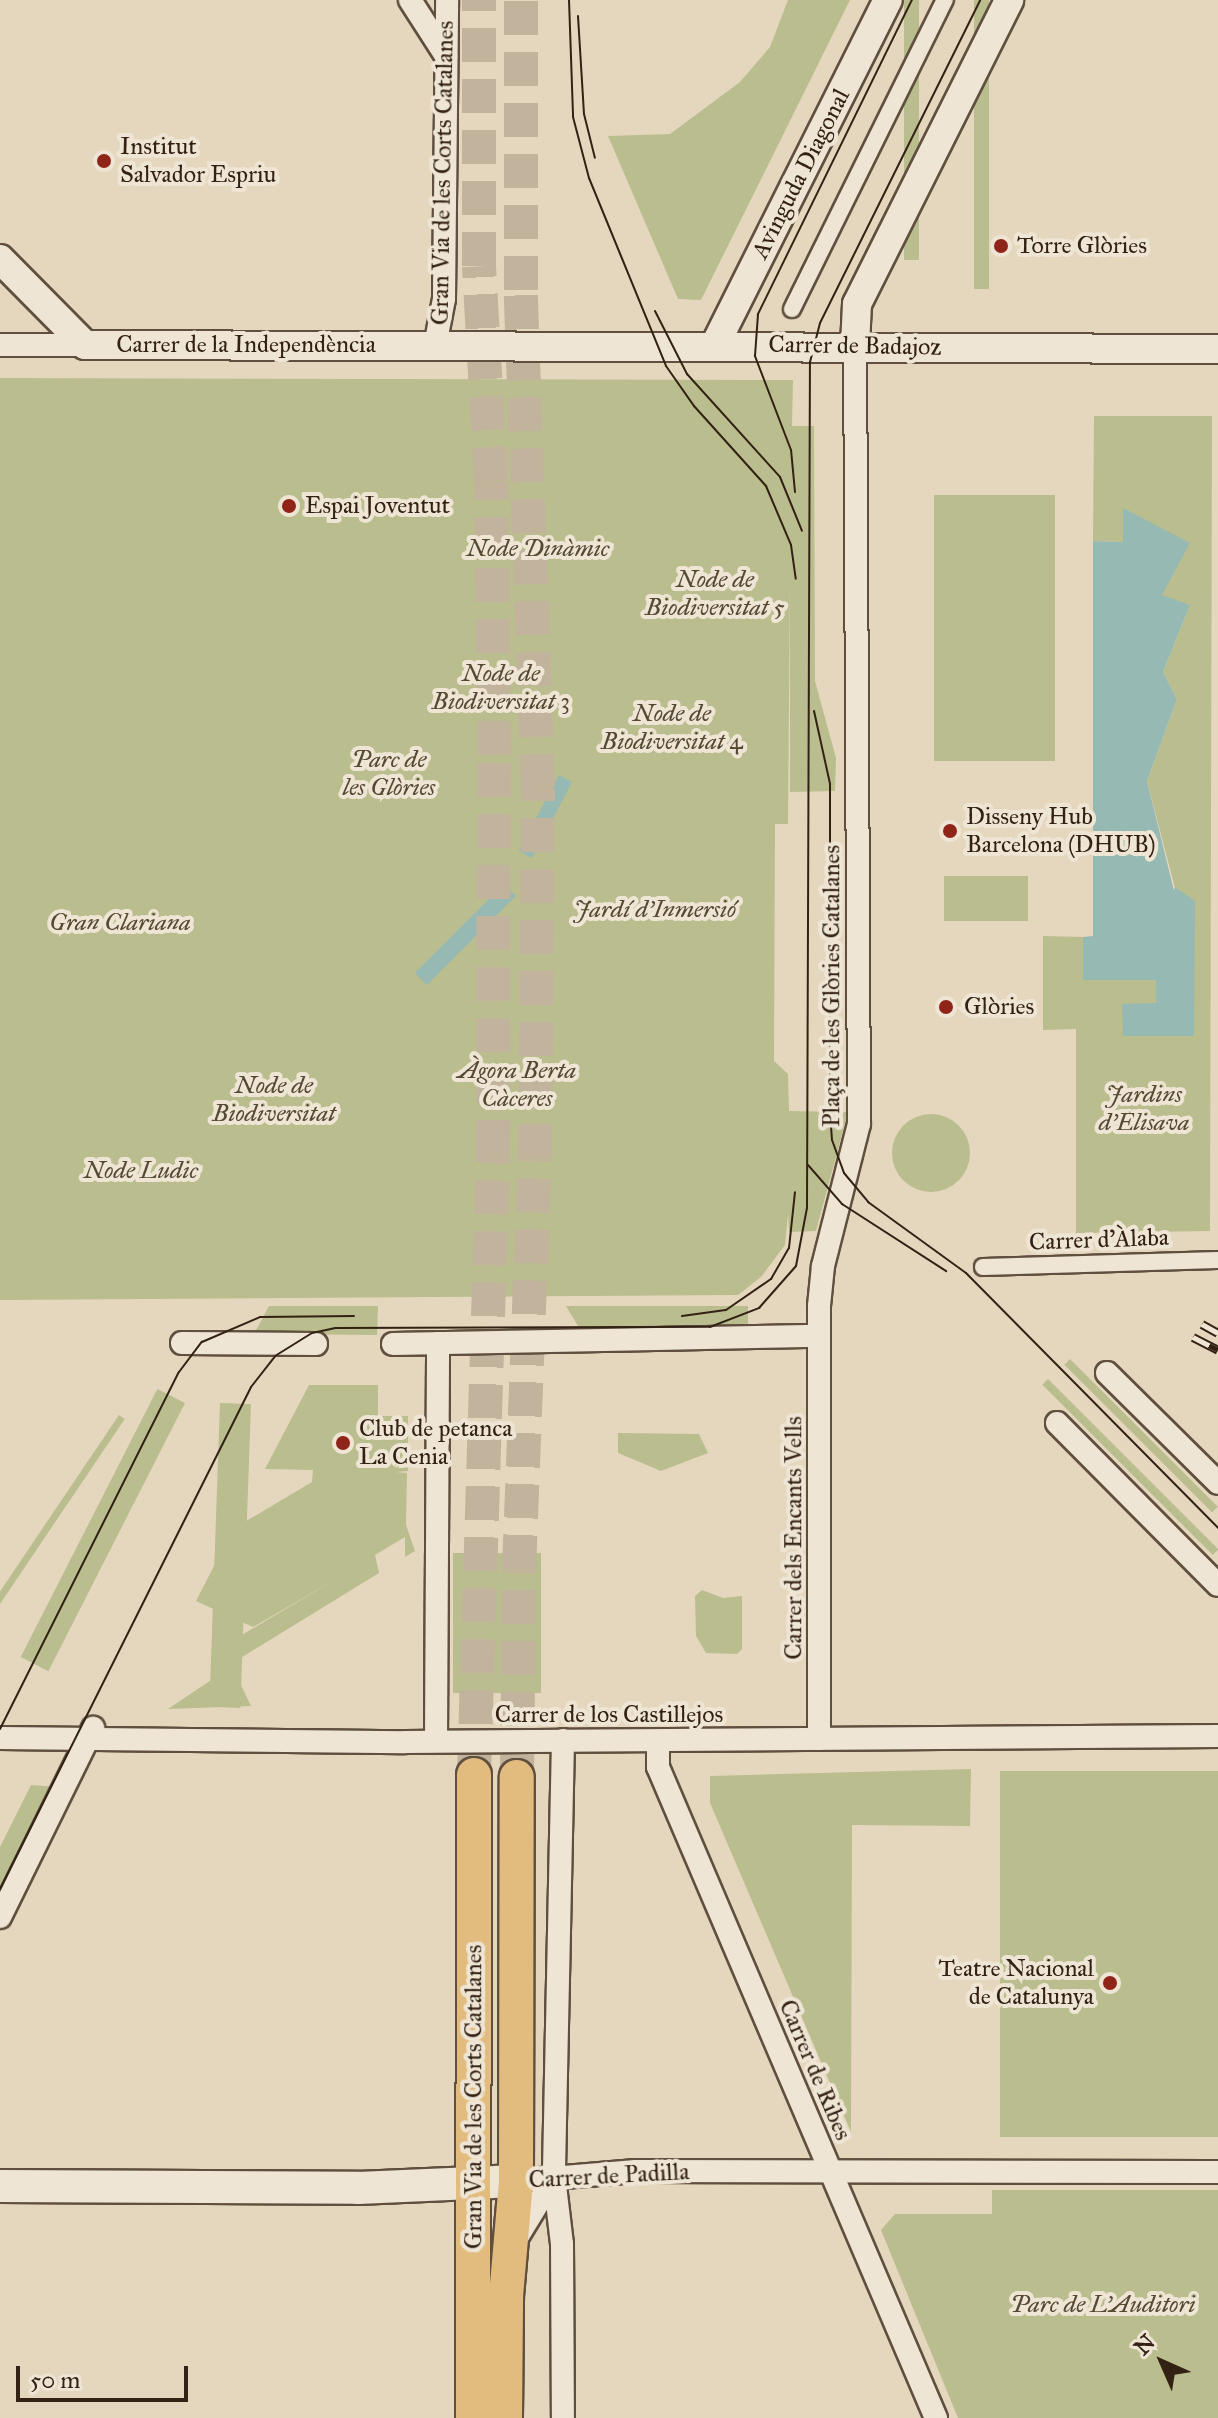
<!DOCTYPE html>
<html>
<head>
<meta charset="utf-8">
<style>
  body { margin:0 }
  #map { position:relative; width:1218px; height:2418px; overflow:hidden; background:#e5d7be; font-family:"IM FELL Great Primer",serif }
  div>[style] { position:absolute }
  .green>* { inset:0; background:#babd8e; transform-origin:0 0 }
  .round { border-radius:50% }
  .water>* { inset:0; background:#96b9b3; transform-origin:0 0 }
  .primary-tunnel>* { height:34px; margin-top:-17px; transform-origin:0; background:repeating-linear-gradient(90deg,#c1b39c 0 34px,transparent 0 51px) }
  .roads { filter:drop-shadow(2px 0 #604f3e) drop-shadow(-2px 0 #604f3e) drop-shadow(0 2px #604f3e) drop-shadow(0 -2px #604f3e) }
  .pedestrian>* { height:16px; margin:-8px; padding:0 8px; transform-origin:8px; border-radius:8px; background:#eee5d5 }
  .minor>* { height:22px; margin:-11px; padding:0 11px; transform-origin:11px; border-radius:11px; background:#eee5d5 }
  .tertiary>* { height:28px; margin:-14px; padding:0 14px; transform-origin:14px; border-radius:14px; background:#eee5d5 }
  .secondary>* { height:32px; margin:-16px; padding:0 16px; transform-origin:16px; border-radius:16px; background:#eee5d5 }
  .primary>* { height:34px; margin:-17px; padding:0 17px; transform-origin:17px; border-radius:17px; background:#e2bc7f }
  .tram>* { height:2px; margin:-1px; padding:0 1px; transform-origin:1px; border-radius:1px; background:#332214 }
  .rail>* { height:9px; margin-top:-4.5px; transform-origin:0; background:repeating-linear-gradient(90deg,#eee5d5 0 18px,#332214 0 36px); box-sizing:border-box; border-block:2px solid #332214 }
  .dots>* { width:22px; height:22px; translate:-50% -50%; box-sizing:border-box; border:4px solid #eee5d5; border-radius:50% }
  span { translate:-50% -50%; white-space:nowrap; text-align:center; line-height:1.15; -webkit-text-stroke:8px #eee5d5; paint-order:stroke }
  .poi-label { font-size:24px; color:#332214 }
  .left { translate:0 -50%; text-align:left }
  .right { translate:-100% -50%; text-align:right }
  .street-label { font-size:24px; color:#332214 }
  .park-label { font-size:24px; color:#554932; font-style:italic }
  .north { position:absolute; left:1122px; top:2322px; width:80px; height:80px; -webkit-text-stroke:6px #eee5d5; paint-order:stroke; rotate:315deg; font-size:22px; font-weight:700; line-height:32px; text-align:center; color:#332214 }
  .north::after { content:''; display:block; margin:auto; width:28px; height:36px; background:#332214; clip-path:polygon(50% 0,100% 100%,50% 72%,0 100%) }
  .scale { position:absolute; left:16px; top:2366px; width:172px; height:36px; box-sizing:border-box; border:4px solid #332214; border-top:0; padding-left:10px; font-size:24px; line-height:28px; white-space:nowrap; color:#332214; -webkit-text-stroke:6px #eee5d5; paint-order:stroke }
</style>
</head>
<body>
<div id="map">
  <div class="green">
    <i style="clip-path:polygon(788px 0,850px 0,701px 300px,678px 299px,608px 136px,670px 134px,740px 82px,770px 47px)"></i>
    <i style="left:904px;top:0;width:15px;height:260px"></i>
    <i style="left:974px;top:0;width:15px;height:289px"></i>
    <i style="clip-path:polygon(0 378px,793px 380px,792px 426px,814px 426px,815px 681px,836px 758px,835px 791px,790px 792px,790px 582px,788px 824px,775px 824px,774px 1061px,788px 1074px,789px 1111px,848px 1112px,816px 1231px,789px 1232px,788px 1214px,785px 1245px,761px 1277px,738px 1295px,0 1300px)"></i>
    <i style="clip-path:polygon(1094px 416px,1212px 416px,1210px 1231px,1076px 1233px,1076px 1029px,1043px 1030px,1043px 936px,1083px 937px,1084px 980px,1156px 980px,1156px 1004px,1193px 1036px,1176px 892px,1147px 781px,1177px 699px,1163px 672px,1190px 605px,1161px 597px,1123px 509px,1123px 542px,1093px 541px)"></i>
    <i style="left:934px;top:495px;width:121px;height:266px"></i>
    <i style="left:944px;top:876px;width:84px;height:45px"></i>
    <i class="round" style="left:892px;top:1114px;width:78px;height:78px"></i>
    <i style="clip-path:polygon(269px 1306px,378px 1306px,377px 1335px,254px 1334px)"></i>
    <i style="clip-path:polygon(566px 1306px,748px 1306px,748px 1324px,735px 1329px,584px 1336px)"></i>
    <i style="left:1070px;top:1359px;width:209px;height:8px;rotate:45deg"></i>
    <i style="left:1048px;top:1379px;width:241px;height:8px;rotate:45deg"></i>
    <i style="clip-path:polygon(309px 1385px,378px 1385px,378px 1416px,408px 1416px,408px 1471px,396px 1472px,407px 1473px,406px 1525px,415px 1551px,405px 1557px,405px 1537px,375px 1555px,379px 1573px,234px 1662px,225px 1645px,336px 1579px,253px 1627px,196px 1601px,233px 1529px,312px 1482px,313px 1470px,265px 1469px)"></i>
    <i style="left:185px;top:1403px;width:301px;height:31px;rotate:117deg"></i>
    <i style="left:220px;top:1403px;width:31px;height:304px;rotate:2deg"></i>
    <i style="left:119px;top:1415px;width:7px;height:265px;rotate:34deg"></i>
    <i style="clip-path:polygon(618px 1433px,699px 1434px,708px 1453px,661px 1471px,618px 1453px)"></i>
    <i style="left:453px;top:1553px;width:88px;height:140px"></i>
    <i style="clip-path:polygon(702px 1590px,723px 1598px,742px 1596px,742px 1649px,737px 1654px,706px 1653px,696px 1636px,695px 1596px)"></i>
    <i style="clip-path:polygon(232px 1666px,251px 1706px,168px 1709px)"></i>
    <i style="clip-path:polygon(971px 1769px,970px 1826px,852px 1825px,851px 2132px,710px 1803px,710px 1776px)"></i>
    <i style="left:1218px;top:1771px;width:366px;height:218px;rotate:90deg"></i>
    <i style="clip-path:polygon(31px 1785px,59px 1787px,0 1904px,0 1847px)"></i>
    <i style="clip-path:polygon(992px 2190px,1218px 2190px,1218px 2418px,958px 2418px,881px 2230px,895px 2214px,992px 2214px)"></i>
  </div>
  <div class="water">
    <i style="clip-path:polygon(1123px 508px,1190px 543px,1162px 595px,1190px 605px,1163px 672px,1177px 699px,1147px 781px,1174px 891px,1175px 887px,1195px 901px,1194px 1036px,1123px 1036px,1122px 1004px,1156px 1003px,1156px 980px,1083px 980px,1083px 937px,1093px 936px,1093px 541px,1123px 542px)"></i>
    <i style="left:559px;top:775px;width:15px;height:86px;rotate:28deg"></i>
    <i style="left:504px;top:884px;width:17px;height:126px;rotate:45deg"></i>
  </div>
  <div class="primary-tunnel">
    <i style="left:474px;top:1775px;width:621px;rotate:-88.25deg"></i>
    <i style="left:493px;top:1154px;width:399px;rotate:-89.9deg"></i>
    <i style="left:494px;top:755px;width:274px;rotate:-90.6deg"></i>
    <i style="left:491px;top:481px;width:215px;rotate:-93.2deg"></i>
    <i style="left:479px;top:266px;width:266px;rotate:-90deg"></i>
    <i style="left:517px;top:1777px;width:208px;rotate:-89.4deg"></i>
    <i style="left:519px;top:1569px;width:411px;rotate:-87.8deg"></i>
    <i style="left:535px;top:1158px;width:370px;rotate:-89.5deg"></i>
    <i style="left:538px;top:788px;width:498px;rotate:-92deg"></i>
    <i style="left:521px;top:290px;width:290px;rotate:-90deg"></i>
  </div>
  <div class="roads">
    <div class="pedestrian">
      <i style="left:792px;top:309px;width:345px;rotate:-63.7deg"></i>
      <i style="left:983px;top:1267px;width:235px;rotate:-1.7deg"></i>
    </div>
    <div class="minor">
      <i style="left:410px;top:0;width:67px;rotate:57.3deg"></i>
      <i style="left:0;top:345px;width:85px"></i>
      <i style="left:435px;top:346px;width:48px;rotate:-79.2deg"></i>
      <i style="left:444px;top:299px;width:299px;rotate:-89.4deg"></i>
      <i style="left:182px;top:1343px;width:134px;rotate:0.4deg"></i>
      <i style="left:393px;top:1344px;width:426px;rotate:-1.1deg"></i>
      <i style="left:1107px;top:1373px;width:156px;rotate:44.7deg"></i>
      <i style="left:1057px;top:1423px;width:228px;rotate:45.2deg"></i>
      <i style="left:0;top:1738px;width:405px;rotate:0.6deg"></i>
      <i style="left:405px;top:1742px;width:813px;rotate:-0.42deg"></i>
      <i style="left:819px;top:1739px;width:433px;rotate:-90deg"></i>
      <i style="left:819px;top:1306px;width:40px;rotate:-84.3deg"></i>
      <i style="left:823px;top:1266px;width:146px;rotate:-75.8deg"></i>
      <i style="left:859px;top:1124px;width:778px;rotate:-90.29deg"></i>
      <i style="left:436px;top:1740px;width:397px;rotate:-89.7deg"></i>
      <i style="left:563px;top:1740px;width:437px;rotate:91.2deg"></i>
      <i style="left:554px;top:2177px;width:67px;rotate:83.2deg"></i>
      <i style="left:562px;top:2244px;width:174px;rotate:89.7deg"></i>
      <i style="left:658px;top:1741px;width:26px;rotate:90deg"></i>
      <i style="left:658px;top:1767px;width:708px;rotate:66.88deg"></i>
      <i style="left:0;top:1917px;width:211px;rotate:-63.8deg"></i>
      <i style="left:516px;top:2181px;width:120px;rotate:-4.8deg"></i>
      <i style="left:636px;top:2171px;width:582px;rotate:0.1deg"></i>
      <i style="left:515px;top:2241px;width:75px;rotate:-58.6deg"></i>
    </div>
    <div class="tertiary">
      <i style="left:0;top:259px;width:121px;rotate:45.3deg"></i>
      <i style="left:85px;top:345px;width:1133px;rotate:0.2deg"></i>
      <i style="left:855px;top:346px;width:42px;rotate:-87.3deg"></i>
      <i style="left:857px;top:304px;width:340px;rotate:-63.4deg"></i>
      <i style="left:714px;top:347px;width:388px;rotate:-63.4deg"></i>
    </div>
    <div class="secondary">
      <i style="left:0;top:2186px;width:358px;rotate:0.3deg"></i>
      <i style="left:358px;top:2188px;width:158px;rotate:-2.5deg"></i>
    </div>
    <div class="primary">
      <i style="left:473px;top:2418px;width:643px;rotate:-89.91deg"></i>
      <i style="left:505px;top:2418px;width:122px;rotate:-89.5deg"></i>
      <i style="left:506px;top:2296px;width:115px;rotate:-85deg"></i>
      <i style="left:516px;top:2181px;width:404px;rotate:-89.9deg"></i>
    </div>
  </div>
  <div class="tram">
    <i style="left:569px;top:0;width:117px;rotate:88deg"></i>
    <i style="left:573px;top:117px;width:63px;rotate:75.3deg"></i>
    <i style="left:589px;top:178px;width:203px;rotate:67.7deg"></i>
    <i style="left:666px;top:366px;width:49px;rotate:55deg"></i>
    <i style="left:694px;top:406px;width:108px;rotate:48deg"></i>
    <i style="left:766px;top:486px;width:64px;rotate:67deg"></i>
    <i style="left:791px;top:545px;width:34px;rotate:82deg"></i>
    <i style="left:578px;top:16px;width:98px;rotate:86.5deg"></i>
    <i style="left:584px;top:114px;width:45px;rotate:76deg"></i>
    <i style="left:655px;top:311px;width:71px;rotate:63.1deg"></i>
    <i style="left:687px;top:374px;width:139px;rotate:47.9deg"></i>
    <i style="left:780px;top:477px;width:58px;rotate:67.8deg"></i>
    <i style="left:795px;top:492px;width:42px;rotate:-95.4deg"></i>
    <i style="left:791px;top:450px;width:101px;rotate:-111deg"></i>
    <i style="left:755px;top:356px;width:42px;rotate:-85.9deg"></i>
    <i style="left:758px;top:314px;width:350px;rotate:-63.9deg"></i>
    <i style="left:814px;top:711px;width:75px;rotate:77.6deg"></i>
    <i style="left:830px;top:784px;width:328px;rotate:90deg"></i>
    <i style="left:830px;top:1112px;width:28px;rotate:86deg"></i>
    <i style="left:832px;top:1140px;width:35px;rotate:70deg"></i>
    <i style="left:844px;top:1173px;width:38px;rotate:50deg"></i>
    <i style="left:868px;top:1202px;width:121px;rotate:35.9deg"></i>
    <i style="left:966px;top:1273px;width:359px;rotate:45.3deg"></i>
    <i style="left:808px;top:1165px;width:52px;rotate:48.9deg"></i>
    <i style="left:842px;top:1204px;width:124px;rotate:32.8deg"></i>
    <i style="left:682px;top:1316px;width:44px;rotate:-7.8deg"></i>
    <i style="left:726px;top:1310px;width:55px;rotate:-34.6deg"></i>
    <i style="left:771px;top:1279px;width:36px;rotate:-60deg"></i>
    <i style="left:789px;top:1248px;width:56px;rotate:-83.9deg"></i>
    <i style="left:0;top:1729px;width:399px;rotate:-63.4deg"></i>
    <i style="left:179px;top:1372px;width:38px;rotate:-53deg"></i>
    <i style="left:202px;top:1342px;width:63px;rotate:-23.3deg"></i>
    <i style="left:260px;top:1317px;width:94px;rotate:-0.6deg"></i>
    <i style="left:0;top:1889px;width:561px;rotate:-63.43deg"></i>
    <i style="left:251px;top:1387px;width:39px;rotate:-52deg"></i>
    <i style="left:275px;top:1356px;width:44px;rotate:-31.9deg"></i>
    <i style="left:312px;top:1333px;width:24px;rotate:-12deg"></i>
    <i style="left:335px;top:1328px;width:375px;rotate:-0.2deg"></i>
    <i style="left:710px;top:1327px;width:53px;rotate:-21.2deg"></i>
    <i style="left:759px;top:1308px;width:56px;rotate:-48.6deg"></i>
    <i style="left:796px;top:1266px;width:59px;rotate:-79.3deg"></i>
    <i style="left:807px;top:1208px;width:846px;rotate:-89.8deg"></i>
    <i style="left:810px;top:362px;width:40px;rotate:-75.6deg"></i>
    <i style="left:820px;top:323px;width:360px;rotate:-63.6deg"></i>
  </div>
  <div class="rail">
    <i style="left:1202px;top:1324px;width:18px;rotate:29deg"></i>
    <i style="left:1193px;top:1337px;width:28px;rotate:27deg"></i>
  </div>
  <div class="dots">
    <i style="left:104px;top:161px;background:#8f2418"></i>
    <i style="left:1001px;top:246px;background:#8f2418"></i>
    <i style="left:289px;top:506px;background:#8f2418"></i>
    <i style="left:950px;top:831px;background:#8f2418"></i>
    <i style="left:946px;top:1007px;background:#8f2418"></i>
    <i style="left:343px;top:1443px;background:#8f2418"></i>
    <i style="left:1110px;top:1983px;background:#8f2418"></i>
  </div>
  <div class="poi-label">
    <span class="left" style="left:120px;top:161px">Institut<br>Salvador Espriu</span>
    <span class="left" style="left:1017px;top:246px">Torre Glòries</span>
    <span class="left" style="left:305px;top:506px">Espai Joventut</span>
    <span class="left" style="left:966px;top:831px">Disseny Hub<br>Barcelona (DHUB)</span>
    <span class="left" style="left:964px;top:1007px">Glòries</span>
    <span class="left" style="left:359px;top:1443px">Club de petanca<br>La Cenia</span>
    <span class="right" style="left:1094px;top:1983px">Teatre Nacional<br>de Catalunya</span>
  </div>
  <div class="street-label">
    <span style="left:443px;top:173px;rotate:-89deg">Gran Via de les Corts Catalanes</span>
    <span style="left:801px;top:174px;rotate:-63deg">Avinguda Diagonal</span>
    <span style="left:246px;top:345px">Carrer de la Independència</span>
    <span style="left:855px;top:346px;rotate:1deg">Carrer de Badajoz</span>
    <span style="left:832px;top:986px;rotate:-90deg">Plaça de les Glòries Catalanes</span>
    <span style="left:1099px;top:1240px;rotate:-2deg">Carrer d'Àlaba</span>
    <span style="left:794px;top:1538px;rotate:-90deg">Carrer dels Encants Vells</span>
    <span style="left:609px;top:1715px">Carrer de los Castillejos</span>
    <span style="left:815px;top:2070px;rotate:67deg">Carrer de Ribes</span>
    <span style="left:474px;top:2097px;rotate:-90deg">Gran Via de les Corts Catalanes</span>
    <span style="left:609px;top:2176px;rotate:-3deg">Carrer de Padilla</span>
  </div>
  <div class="park-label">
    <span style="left:538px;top:549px">Node Dinàmic</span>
    <span style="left:715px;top:594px">Node de<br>Biodiversitat 5</span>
    <span style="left:501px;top:688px">Node de<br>Biodiversitat 3</span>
    <span style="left:672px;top:728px">Node de<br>Biodiversitat 4</span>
    <span style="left:389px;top:774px">Parc de<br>les Glòries</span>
    <span style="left:655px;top:910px">Jardí d'Inmersió</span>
    <span style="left:120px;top:923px">Gran Clariana</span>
    <span style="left:517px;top:1085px">Àgora Berta<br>Càceres</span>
    <span style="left:274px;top:1100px">Node de<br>Biodiversitat</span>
    <span style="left:1144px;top:1109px">Jardins<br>d'Elisava</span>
    <span style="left:141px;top:1171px">Node Ludic</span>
    <span style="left:1103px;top:2305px">Parc de L'Auditori</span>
  </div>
  <div class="north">N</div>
  <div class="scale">50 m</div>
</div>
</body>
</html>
